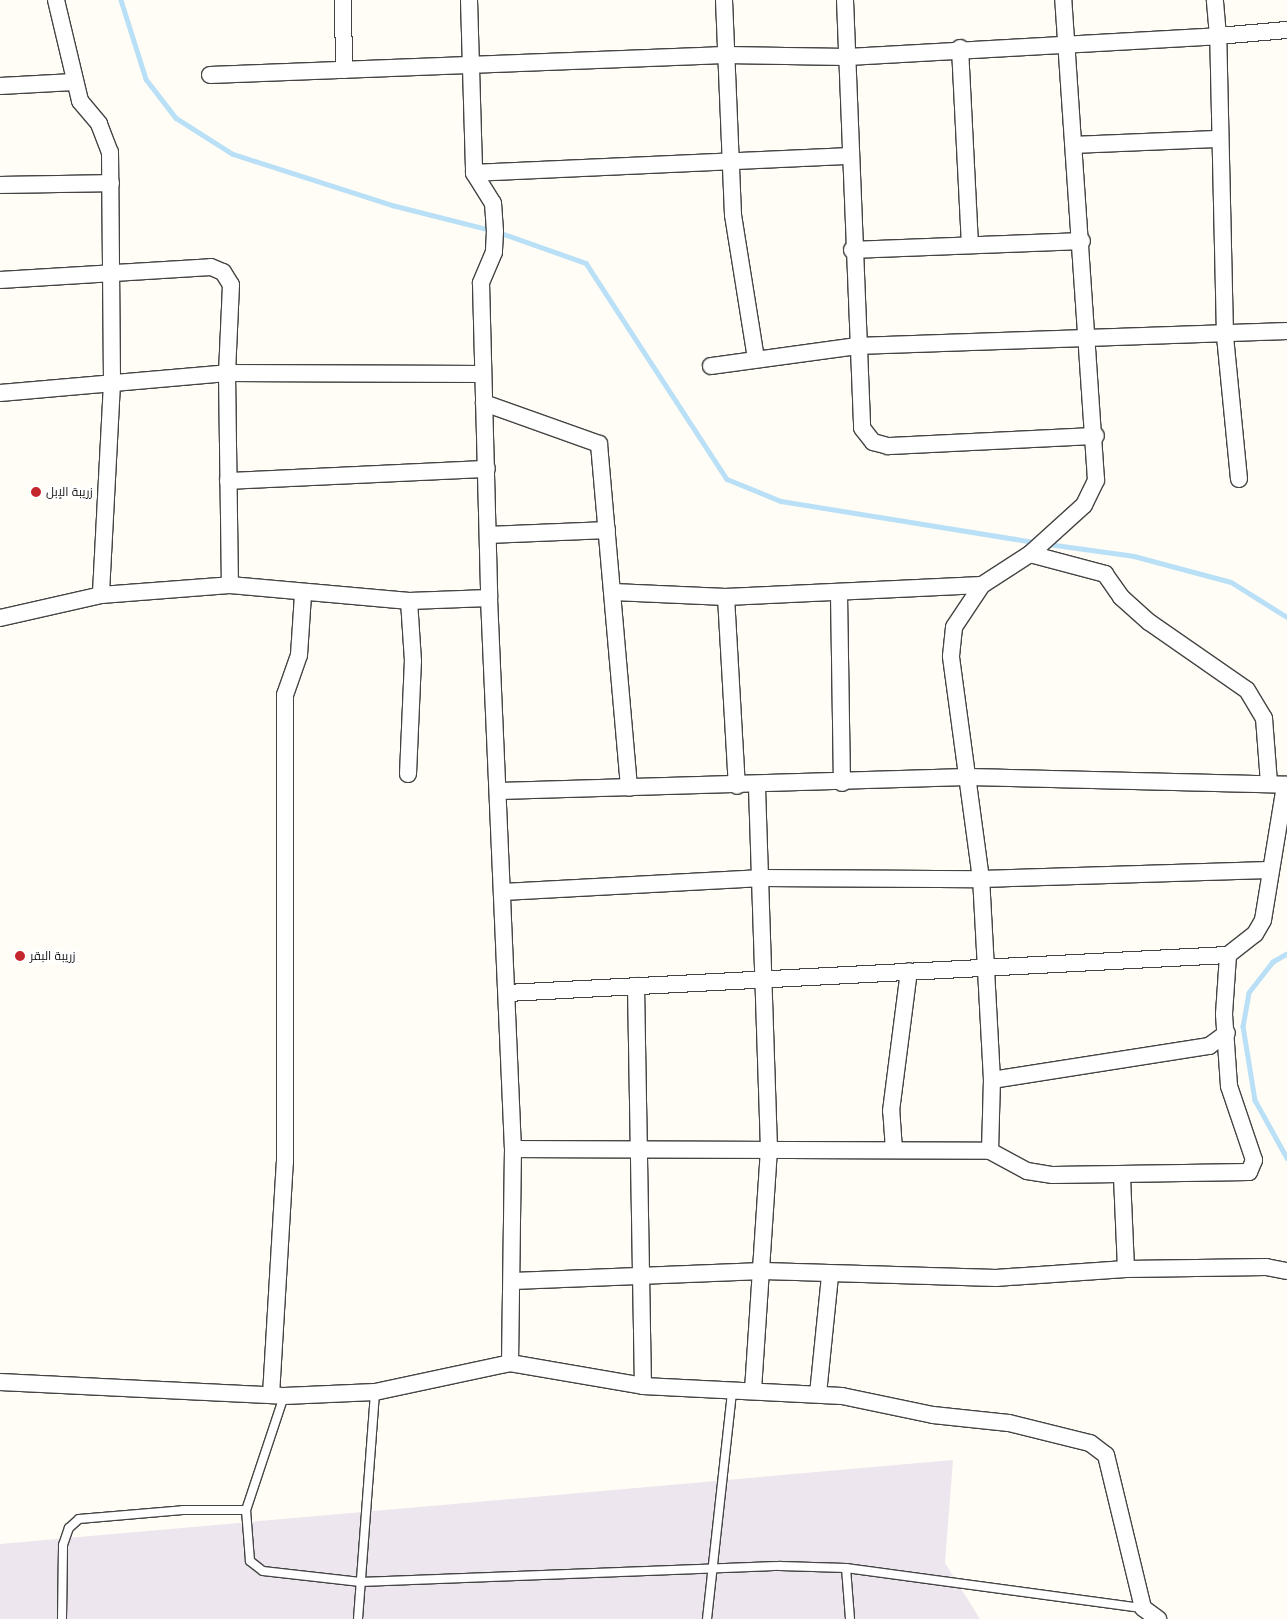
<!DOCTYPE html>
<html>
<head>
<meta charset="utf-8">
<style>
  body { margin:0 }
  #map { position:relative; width:1287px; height:1619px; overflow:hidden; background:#fffdf5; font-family:Lora,Cairo,serif }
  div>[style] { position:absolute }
  .industrial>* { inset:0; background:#eee6ef }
  .stream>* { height:4.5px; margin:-2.25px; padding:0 2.25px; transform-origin:2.25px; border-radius:2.25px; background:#b9e0f7 }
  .roads { filter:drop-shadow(1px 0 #444) drop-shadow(-1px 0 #444) drop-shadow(0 1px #444) drop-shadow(0 -1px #444) }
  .service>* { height:8px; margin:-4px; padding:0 4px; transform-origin:4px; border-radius:4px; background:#fff }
  .minor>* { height:16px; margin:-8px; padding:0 8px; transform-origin:8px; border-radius:8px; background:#fff }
  .dots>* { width:14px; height:14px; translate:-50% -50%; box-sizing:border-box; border:2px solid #fff; border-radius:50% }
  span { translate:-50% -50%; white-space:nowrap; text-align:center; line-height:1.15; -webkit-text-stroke:5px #fff; paint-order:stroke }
  .poi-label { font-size:12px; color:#111 }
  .left { translate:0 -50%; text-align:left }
</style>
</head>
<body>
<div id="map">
  <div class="industrial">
    <i style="clip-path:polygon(953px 1460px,945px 1563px,980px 1619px,0 1619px,0 1544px)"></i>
  </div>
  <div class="stream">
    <i style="left:121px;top:0;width:83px;rotate:72.4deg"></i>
    <i style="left:146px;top:79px;width:49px;rotate:52.4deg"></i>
    <i style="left:176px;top:118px;width:67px;rotate:32.3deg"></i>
    <i style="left:233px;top:154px;width:167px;rotate:17.8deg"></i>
    <i style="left:392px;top:205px;width:102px;rotate:14.2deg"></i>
    <i style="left:498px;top:232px;width:93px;rotate:19.4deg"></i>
    <i style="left:586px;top:263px;width:258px;rotate:56.9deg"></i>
    <i style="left:727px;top:479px;width:58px;rotate:22.2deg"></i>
    <i style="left:781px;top:501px;width:257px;rotate:9.2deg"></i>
    <i style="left:1048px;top:544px;width:87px;rotate:7.9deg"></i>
    <i style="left:1134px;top:556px;width:100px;rotate:15deg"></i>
    <i style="left:1231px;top:582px;width:66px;rotate:32deg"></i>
    <i style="left:1287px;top:954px;width:16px;rotate:150deg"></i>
    <i style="left:1273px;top:962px;width:39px;rotate:128deg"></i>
    <i style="left:1249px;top:993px;width:34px;rotate:100deg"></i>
    <i style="left:1243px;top:1026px;width:75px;rotate:80.8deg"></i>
    <i style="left:1255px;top:1100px;width:66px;rotate:61.1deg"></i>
  </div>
  <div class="roads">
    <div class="service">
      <i style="left:284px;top:1396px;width:120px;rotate:108.4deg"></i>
      <i style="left:246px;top:1510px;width:51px;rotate:85.5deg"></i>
      <i style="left:250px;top:1561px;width:16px;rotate:38deg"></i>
      <i style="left:263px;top:1571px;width:98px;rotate:6.5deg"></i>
      <i style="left:360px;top:1582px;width:420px;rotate:-2.2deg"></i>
      <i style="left:780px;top:1566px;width:66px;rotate:1.7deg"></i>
      <i style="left:846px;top:1568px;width:300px;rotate:7.7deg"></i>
      <i style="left:846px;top:1568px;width:51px;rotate:85.5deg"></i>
      <i style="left:62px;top:1619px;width:74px;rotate:-89.2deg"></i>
      <i style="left:63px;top:1545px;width:18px;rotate:-71deg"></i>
      <i style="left:69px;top:1528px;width:13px;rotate:-42deg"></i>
      <i style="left:79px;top:1519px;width:104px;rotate:-4.9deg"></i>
      <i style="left:183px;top:1510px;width:63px"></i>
      <i style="left:358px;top:1619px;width:228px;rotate:-85.7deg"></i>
      <i style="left:707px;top:1619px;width:229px;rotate:-83.7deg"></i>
    </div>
    <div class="minor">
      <i style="left:56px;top:0;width:104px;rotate:76.6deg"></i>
      <i style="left:80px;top:101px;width:30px;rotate:50deg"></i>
      <i style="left:99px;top:124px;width:30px;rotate:69deg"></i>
      <i style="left:110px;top:152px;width:231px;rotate:89.5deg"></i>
      <i style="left:112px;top:383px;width:212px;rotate:93deg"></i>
      <i style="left:343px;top:0;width:70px;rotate:89.2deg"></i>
      <i style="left:469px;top:0;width:173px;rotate:88.3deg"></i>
      <i style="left:474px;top:173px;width:36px;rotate:58deg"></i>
      <i style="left:493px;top:203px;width:28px;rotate:86deg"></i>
      <i style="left:495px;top:231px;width:21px;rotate:93deg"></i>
      <i style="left:494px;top:252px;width:34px;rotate:113deg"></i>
      <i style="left:481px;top:283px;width:315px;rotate:88.5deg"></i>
      <i style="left:489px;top:598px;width:552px;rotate:87.51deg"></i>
      <i style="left:513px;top:1149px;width:214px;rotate:90.8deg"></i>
      <i style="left:724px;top:0;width:215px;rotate:87.6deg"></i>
      <i style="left:733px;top:215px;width:146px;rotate:80.9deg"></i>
      <i style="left:845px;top:0;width:428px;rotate:87.7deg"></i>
      <i style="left:862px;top:428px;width:18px;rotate:52deg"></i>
      <i style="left:873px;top:442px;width:16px;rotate:15deg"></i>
      <i style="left:888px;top:446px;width:208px;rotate:-2.8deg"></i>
      <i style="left:960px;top:48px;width:197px;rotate:87.1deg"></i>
      <i style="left:210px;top:75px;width:515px;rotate:-2.22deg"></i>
      <i style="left:725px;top:55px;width:122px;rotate:0.9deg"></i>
      <i style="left:847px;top:57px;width:372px;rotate:-3.2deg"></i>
      <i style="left:1218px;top:36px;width:36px;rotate:-95deg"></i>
      <i style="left:0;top:86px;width:74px;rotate:-3.1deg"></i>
      <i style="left:1074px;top:145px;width:146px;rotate:-2.4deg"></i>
      <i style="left:474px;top:173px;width:375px;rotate:-2.6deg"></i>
      <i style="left:0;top:185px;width:111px;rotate:-1deg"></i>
      <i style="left:852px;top:250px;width:230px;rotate:-2.2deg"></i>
      <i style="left:0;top:280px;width:211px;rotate:-3.5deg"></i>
      <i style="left:211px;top:267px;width:13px;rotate:23deg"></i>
      <i style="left:223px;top:272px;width:15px;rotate:58deg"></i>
      <i style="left:231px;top:285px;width:88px;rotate:92.6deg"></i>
      <i style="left:227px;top:373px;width:212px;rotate:89.2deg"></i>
      <i style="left:711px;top:366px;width:147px;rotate:-7.8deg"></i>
      <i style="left:857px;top:346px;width:430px;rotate:-2deg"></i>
      <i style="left:0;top:393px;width:228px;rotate:-5deg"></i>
      <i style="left:227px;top:373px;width:256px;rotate:0.2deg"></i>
      <i style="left:484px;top:403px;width:122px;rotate:19.6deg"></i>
      <i style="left:599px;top:444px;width:345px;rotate:85deg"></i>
      <i style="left:1239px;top:479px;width:145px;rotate:-95.6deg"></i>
      <i style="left:1225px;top:335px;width:299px;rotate:-91.3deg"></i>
      <i style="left:1218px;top:36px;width:69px;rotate:-5deg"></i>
      <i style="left:228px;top:481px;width:259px;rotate:-2.7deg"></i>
      <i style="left:489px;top:535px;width:118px;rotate:-2.4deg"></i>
      <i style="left:1030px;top:554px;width:78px;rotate:14.9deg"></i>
      <i style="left:1105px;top:574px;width:28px;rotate:55deg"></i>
      <i style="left:1121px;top:597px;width:38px;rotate:42deg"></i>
      <i style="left:1149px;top:622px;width:119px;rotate:34.8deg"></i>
      <i style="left:1247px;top:690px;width:33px;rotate:59deg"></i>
      <i style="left:1264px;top:718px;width:65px;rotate:85.6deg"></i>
      <i style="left:613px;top:592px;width:113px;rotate:2.5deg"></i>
      <i style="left:726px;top:597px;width:256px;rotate:-2.7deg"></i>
      <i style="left:839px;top:594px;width:189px;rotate:89.1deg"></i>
      <i style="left:726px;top:597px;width:189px;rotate:86.7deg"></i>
      <i style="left:0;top:618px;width:104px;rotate:-12.8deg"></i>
      <i style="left:101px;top:595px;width:129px;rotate:-4.4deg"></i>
      <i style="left:230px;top:585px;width:180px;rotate:5.1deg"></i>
      <i style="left:409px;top:601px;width:80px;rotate:-2.1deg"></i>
      <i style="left:408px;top:774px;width:113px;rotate:-87.5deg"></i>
      <i style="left:413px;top:661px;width:60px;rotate:-93.8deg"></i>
      <i style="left:499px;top:791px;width:468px;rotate:-1.7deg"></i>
      <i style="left:967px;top:777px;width:320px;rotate:1.4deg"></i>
      <i style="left:503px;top:892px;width:260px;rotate:-3.1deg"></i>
      <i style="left:763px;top:878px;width:218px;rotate:0.3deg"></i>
      <i style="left:981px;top:879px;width:288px;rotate:-1.8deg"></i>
      <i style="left:636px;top:986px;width:400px;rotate:89deg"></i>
      <i style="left:507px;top:993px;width:722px;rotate:-3.02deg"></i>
      <i style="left:1228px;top:955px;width:34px;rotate:-38deg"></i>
      <i style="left:1255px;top:934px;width:16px;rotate:-60deg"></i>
      <i style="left:1263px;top:920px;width:137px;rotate:-80.7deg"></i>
      <i style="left:992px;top:1080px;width:220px;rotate:-8.9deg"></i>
      <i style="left:1209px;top:1046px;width:22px;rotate:-36deg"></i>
      <i style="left:513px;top:1149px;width:477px;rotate:0.2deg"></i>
      <i style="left:990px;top:1151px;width:42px;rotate:28.4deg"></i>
      <i style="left:1027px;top:1171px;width:26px;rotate:9deg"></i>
      <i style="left:1053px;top:1175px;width:196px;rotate:-0.9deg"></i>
      <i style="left:1249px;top:1172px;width:13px;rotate:-67deg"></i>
      <i style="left:1254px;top:1160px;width:78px;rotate:-108.7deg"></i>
      <i style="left:1229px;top:1086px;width:72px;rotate:-94deg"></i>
      <i style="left:1224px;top:1014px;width:59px;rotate:-86.1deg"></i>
      <i style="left:894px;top:1150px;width:39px;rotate:-94deg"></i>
      <i style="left:891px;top:1111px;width:141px;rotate:-82.7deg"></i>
      <i style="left:990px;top:1151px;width:71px;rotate:-88.4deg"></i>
      <i style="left:992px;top:1080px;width:201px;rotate:-93.1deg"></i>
      <i style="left:981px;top:879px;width:225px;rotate:-97.7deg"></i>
      <i style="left:951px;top:656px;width:29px;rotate:-84deg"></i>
      <i style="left:954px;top:627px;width:50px;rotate:-56.3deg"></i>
      <i style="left:982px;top:585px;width:57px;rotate:-32.9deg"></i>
      <i style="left:1030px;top:554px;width:73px;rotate:-42.2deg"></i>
      <i style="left:1084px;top:505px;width:28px;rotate:-64deg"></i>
      <i style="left:1096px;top:480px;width:481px;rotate:-93.9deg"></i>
      <i style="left:1122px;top:1177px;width:92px;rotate:87.5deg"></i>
      <i style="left:513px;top:1281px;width:250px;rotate:-2.3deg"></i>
      <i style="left:763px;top:1271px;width:233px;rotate:1.7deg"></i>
      <i style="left:996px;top:1278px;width:130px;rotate:-4deg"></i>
      <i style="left:1126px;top:1269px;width:140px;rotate:-0.8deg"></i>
      <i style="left:1266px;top:1267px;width:21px;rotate:11deg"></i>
      <i style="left:0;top:1382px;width:284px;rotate:2.8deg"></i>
      <i style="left:284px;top:1396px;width:91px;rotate:-2.5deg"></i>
      <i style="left:375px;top:1392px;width:138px;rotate:-12.1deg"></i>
      <i style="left:510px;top:1363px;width:135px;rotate:9.8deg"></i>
      <i style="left:643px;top:1386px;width:199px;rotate:2.9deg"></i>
      <i style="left:842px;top:1396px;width:93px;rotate:11.8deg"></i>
      <i style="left:933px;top:1415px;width:76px;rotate:6deg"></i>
      <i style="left:1009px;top:1423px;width:83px;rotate:13.9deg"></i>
      <i style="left:1090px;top:1443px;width:20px;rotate:37deg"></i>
      <i style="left:1106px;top:1455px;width:157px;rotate:76.4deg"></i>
      <i style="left:1143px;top:1608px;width:19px;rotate:36deg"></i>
      <i style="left:753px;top:1390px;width:242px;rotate:-86.2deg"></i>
      <i style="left:769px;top:1149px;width:364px;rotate:-91.9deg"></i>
      <i style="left:818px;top:1394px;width:119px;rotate:-84.2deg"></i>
      <i style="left:271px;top:1395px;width:233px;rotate:-86.6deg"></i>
      <i style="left:285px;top:1162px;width:467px;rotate:-90deg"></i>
      <i style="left:285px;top:695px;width:42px;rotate:-70.7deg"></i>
      <i style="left:299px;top:655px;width:60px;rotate:-86.2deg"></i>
    </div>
  </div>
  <div class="dots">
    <i style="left:36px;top:492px;background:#c4262e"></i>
    <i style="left:20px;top:956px;background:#c4262e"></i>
  </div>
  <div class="poi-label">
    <span class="left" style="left:46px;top:492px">زريبة الإبل</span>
    <span class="left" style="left:30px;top:956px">زريبة البقر</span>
  </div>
</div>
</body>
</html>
